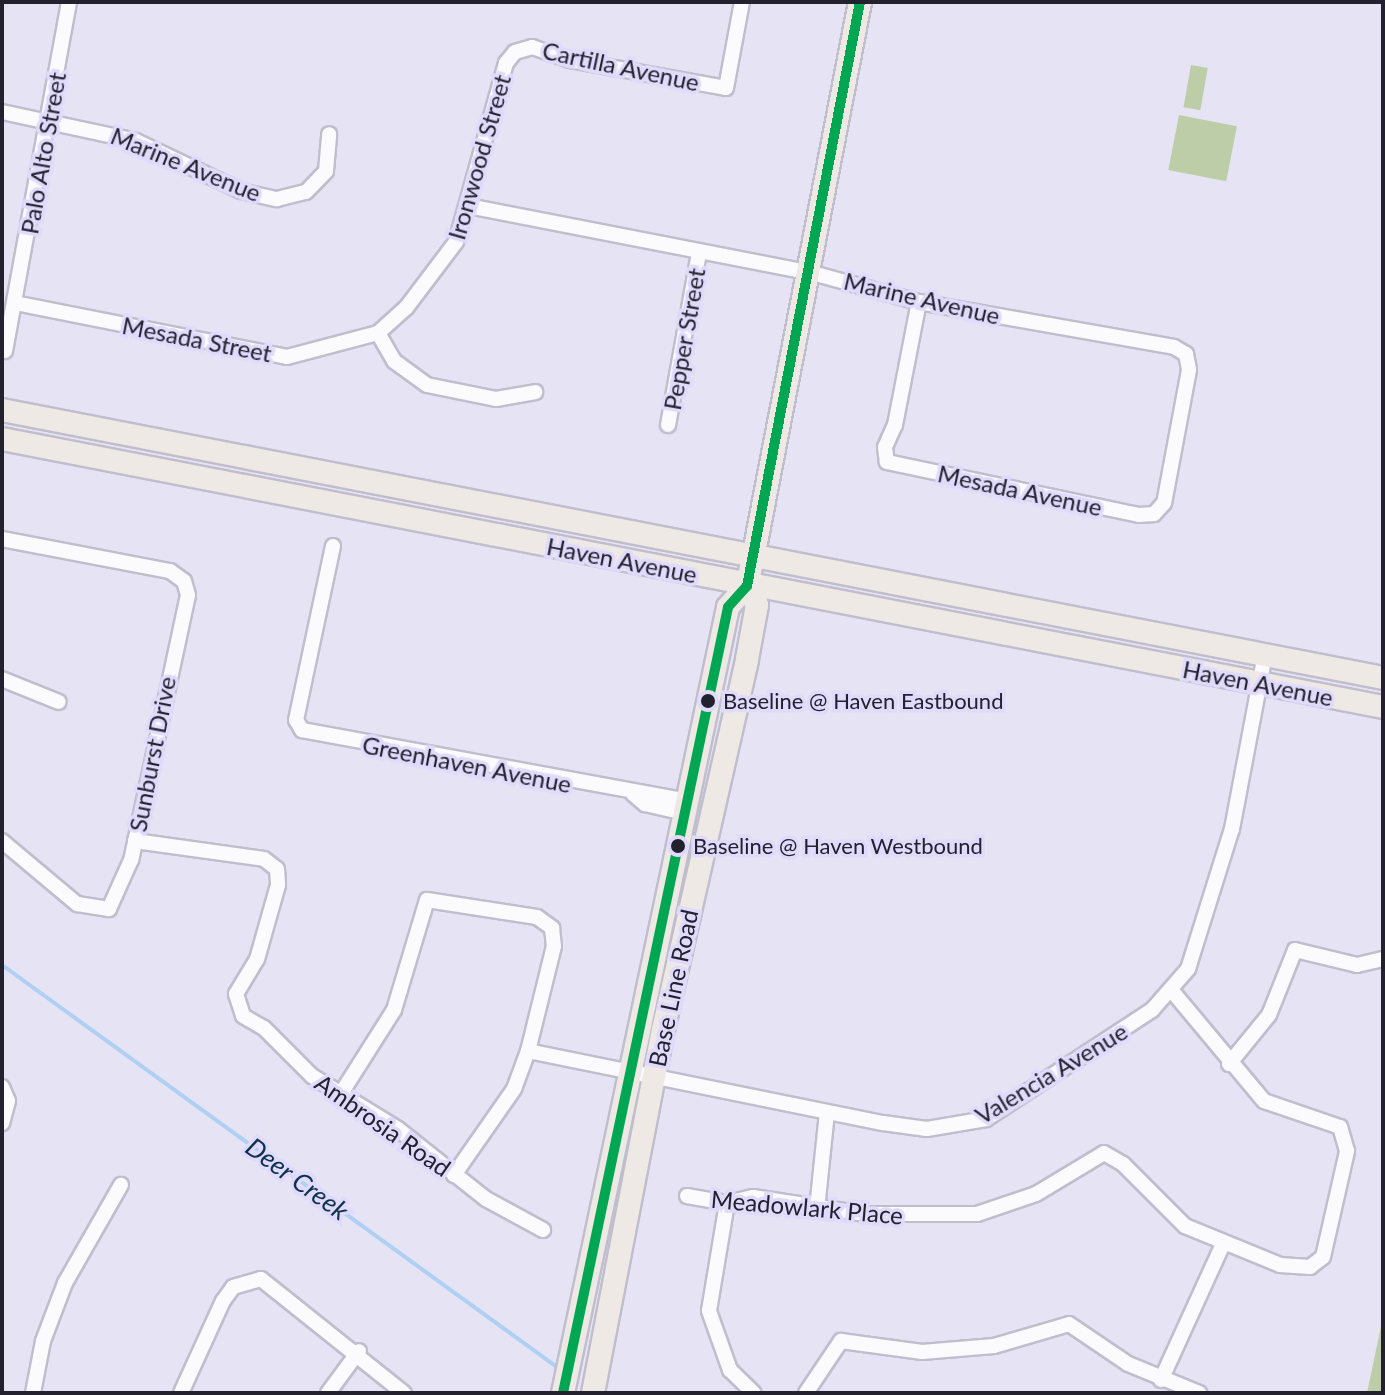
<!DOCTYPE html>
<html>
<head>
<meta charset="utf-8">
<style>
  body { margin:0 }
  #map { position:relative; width:1385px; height:1395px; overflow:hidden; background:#e5e3f4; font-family:Lato,sans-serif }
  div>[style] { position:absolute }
  .green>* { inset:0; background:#bccda8; transform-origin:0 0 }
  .stream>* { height:4px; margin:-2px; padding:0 2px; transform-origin:2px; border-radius:2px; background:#afd0f2 }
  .roads { filter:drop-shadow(2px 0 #c0becd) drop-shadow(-2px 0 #c0becd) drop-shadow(0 2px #c0becd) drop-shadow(0 -2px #c0becd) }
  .street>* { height:14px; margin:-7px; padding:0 7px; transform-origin:7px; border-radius:7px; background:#fbfbfd }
  .primary>* { height:22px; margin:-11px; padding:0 11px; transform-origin:11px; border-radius:11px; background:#efe9e6 }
  .bus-1>* { height:10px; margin:-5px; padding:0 5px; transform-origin:5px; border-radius:5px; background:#00a651 }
  .dots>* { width:22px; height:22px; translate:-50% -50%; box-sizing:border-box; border:4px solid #e0dbfc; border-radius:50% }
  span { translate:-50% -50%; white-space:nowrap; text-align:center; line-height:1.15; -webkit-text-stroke:7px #e0dbfc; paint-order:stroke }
  .bus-label { font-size:22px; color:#23212d }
  .left { translate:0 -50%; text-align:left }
  .street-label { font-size:24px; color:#23212d }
  .water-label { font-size:26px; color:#0e324d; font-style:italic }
  .frame { position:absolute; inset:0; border:4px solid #23212d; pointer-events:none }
</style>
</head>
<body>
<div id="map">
  <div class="green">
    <i style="left:1191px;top:65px;width:17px;height:43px;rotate:10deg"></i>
    <i style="left:1179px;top:115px;width:59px;height:56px;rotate:11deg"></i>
    <i style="clip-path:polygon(1383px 1317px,1383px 1393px,1367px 1393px)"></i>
  </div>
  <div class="stream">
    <i style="left:2px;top:965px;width:690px;rotate:35.92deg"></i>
  </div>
  <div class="roads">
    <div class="street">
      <i style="left:2px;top:112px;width:137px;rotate:12.2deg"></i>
      <i style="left:136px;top:141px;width:116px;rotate:25.5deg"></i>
      <i style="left:241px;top:191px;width:37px;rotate:13deg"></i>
      <i style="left:277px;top:199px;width:30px;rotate:-14deg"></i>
      <i style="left:306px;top:192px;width:29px;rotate:-46deg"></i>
      <i style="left:326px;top:171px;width:37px;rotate:-85deg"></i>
      <i style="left:468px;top:206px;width:347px;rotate:11deg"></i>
      <i style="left:809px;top:272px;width:114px;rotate:15.3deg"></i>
      <i style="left:919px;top:302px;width:259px;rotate:10deg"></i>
      <i style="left:1174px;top:347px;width:14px;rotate:30deg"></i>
      <i style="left:1186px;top:354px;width:16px;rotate:79deg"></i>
      <i style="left:1189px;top:370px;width:135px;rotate:100.6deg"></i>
      <i style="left:1164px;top:503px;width:15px;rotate:132deg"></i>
      <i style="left:1154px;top:514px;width:15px;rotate:176deg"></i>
      <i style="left:1139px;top:515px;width:258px;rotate:-168.1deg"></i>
      <i style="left:887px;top:462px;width:15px;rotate:-98deg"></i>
      <i style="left:885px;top:447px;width:24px;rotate:-66deg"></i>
      <i style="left:895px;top:425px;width:125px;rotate:-79deg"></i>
      <i style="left:15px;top:303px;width:277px;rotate:11.2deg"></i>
      <i style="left:287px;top:357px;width:94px;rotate:-14.8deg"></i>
      <i style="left:378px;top:333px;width:38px;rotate:-42deg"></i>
      <i style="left:406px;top:308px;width:83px;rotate:-52.9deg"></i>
      <i style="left:456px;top:242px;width:186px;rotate:-74.4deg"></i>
      <i style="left:506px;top:63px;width:14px;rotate:-51deg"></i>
      <i style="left:515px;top:52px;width:18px;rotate:-16deg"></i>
      <i style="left:532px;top:47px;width:40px;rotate:18.9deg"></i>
      <i style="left:570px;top:60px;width:158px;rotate:10.2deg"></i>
      <i style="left:726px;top:88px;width:87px;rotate:-79.5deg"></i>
      <i style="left:378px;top:333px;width:32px;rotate:60deg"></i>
      <i style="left:394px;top:361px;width:41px;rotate:36deg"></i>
      <i style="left:427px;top:385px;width:70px;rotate:11.5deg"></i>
      <i style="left:496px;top:399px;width:40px;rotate:-10deg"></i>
      <i style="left:5px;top:351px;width:355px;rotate:-79.6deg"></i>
      <i style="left:668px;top:425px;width:175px;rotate:-79.8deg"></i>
      <i style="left:2px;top:539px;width:171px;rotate:10.8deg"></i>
      <i style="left:170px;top:571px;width:17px;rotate:36deg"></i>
      <i style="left:184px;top:581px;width:15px;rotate:74deg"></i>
      <i style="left:188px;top:595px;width:271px;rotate:102.1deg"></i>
      <i style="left:131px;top:860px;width:54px;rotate:114.2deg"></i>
      <i style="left:109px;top:909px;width:32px;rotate:-171deg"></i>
      <i style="left:77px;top:904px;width:98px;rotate:-140deg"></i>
      <i style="left:333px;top:546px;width:178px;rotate:102deg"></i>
      <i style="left:296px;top:720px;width:12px;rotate:59deg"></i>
      <i style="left:302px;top:730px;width:391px;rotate:10.4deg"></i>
      <i style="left:2px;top:679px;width:61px;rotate:22deg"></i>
      <i style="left:633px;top:794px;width:16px;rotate:40deg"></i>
      <i style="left:645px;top:804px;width:40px;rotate:13deg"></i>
      <i style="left:135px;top:841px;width:130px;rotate:7.9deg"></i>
      <i style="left:264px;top:859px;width:16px;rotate:38deg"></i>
      <i style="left:277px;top:869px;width:16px;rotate:86deg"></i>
      <i style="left:278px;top:885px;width:77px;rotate:105.8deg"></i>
      <i style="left:257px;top:959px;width:41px;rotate:121deg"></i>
      <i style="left:236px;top:994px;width:23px;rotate:72deg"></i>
      <i style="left:243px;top:1016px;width:24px;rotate:30deg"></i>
      <i style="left:264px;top:1028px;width:68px;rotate:45deg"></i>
      <i style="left:312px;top:1076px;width:101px;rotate:31.6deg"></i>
      <i style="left:398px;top:1129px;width:112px;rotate:38.5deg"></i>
      <i style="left:486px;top:1199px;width:65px;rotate:28.5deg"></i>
      <i style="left:528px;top:1051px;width:362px;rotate:11.5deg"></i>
      <i style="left:883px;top:1123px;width:44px;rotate:7.8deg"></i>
      <i style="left:927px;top:1129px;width:60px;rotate:-9.6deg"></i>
      <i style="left:986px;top:1119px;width:199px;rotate:-33.3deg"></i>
      <i style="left:1152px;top:1010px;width:55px;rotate:-48.7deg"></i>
      <i style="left:1188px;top:969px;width:147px;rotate:-72.6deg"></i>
      <i style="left:1232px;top:829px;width:177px;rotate:-79.3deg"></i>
      <i style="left:1229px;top:1064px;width:63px;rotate:-50.8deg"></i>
      <i style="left:1269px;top:1015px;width:70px;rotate:-68.2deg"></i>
      <i style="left:1295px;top:950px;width:64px;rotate:13.6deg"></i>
      <i style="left:1357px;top:965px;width:27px;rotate:-13deg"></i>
      <i style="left:2px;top:1087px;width:15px;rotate:67deg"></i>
      <i style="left:8px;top:1101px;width:23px;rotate:105deg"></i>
      <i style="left:340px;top:1095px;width:101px;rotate:-57.6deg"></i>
      <i style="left:394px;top:1010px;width:115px;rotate:-73.3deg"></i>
      <i style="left:427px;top:900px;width:111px;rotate:8.8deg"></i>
      <i style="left:537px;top:917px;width:19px;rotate:36deg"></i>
      <i style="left:552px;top:928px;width:18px;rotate:84deg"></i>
      <i style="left:554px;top:946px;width:108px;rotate:103.9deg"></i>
      <i style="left:528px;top:1051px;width:40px;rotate:110.2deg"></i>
      <i style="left:514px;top:1089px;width:105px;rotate:124.9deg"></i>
      <i style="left:687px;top:1196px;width:41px;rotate:9.9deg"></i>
      <i style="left:727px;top:1203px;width:27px;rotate:-13deg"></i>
      <i style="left:753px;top:1197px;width:114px;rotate:8.6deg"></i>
      <i style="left:866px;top:1214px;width:111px"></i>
      <i style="left:977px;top:1214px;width:62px;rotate:-18.7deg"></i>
      <i style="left:1036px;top:1194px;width:79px;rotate:-31.1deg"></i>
      <i style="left:1104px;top:1153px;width:22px;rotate:30deg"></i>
      <i style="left:1123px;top:1164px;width:88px;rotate:45deg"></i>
      <i style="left:1185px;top:1226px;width:103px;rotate:22.3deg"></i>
      <i style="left:1280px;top:1265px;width:30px;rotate:4deg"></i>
      <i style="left:1310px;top:1267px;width:16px;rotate:-38deg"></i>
      <i style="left:1323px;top:1257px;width:109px;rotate:-77.2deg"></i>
      <i style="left:1347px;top:1151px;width:25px;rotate:-106deg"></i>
      <i style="left:1340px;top:1127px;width:80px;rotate:-161.1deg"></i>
      <i style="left:1264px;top:1101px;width:143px;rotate:-129.9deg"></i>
      <i style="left:727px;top:1203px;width:109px;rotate:99.5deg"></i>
      <i style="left:709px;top:1311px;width:63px;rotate:70.4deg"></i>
      <i style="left:730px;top:1370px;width:33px;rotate:44deg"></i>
      <i style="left:817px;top:1209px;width:97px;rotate:-84.1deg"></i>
      <i style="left:1161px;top:1380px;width:147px;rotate:-65.5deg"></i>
      <i style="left:33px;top:1393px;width:53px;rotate:-79.1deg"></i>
      <i style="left:43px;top:1341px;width:62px;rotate:-69.2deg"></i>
      <i style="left:65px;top:1283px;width:113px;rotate:-60.3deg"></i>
      <i style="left:181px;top:1393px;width:101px;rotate:-65.5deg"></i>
      <i style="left:223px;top:1301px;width:17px;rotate:-54deg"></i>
      <i style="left:233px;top:1287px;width:29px;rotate:-16deg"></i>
      <i style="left:261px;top:1279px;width:183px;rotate:38.6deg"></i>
      <i style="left:328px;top:1393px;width:52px;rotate:-53.6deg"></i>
      <i style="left:806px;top:1393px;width:63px;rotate:-56.1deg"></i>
      <i style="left:841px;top:1341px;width:82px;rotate:7.7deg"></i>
      <i style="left:922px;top:1352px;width:72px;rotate:-4.8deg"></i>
      <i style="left:994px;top:1346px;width:78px;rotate:-16.3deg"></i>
      <i style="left:1069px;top:1324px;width:71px;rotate:34.1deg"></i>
      <i style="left:1128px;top:1364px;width:77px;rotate:22.2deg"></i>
    </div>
    <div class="primary">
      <i style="left:2px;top:410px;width:1407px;rotate:10.98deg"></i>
      <i style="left:2px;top:439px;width:1407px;rotate:10.98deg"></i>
      <i style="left:563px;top:1393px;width:803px;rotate:-78.14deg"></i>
      <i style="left:728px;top:607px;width:28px;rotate:-48deg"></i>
      <i style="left:747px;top:586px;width:34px;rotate:-78deg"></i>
      <i style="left:754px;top:553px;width:561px;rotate:-79.11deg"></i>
      <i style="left:593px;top:1393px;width:370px;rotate:-79.1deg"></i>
      <i style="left:663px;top:1030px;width:380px;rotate:-77.2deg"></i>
      <i style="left:747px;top:659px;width:55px;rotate:-79.5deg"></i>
      <i style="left:757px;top:605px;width:21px;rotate:-118deg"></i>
    </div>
  </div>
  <div class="bus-1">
    <i style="left:563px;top:1393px;width:803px;rotate:-78.14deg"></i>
    <i style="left:728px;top:607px;width:28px;rotate:-48deg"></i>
    <i style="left:747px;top:586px;width:595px;rotate:-79.05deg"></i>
  </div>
  <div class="dots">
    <i style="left:708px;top:701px;background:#23212d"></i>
    <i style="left:678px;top:846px;background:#23212d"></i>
  </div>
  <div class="bus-label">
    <span class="left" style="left:723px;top:701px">Baseline @ Haven Eastbound</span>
    <span class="left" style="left:693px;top:846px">Baseline @ Haven Westbound</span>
  </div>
  <div class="street-label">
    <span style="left:621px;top:66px;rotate:12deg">Cartilla Avenue</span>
    <span style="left:43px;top:153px;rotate:-80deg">Palo Alto Street</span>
    <span style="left:479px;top:157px;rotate:-74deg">Ironwood Street</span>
    <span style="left:186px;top:164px;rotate:22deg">Marine Avenue</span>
    <span style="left:922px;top:298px;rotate:13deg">Marine Avenue</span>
    <span style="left:197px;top:339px;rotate:11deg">Mesada Street</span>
    <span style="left:684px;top:339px;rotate:-80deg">Pepper Street</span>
    <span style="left:1020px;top:490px;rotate:12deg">Mesada Avenue</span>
    <span style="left:622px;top:560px;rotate:11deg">Haven Avenue</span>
    <span style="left:1258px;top:683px;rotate:11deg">Haven Avenue</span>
    <span style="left:152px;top:754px;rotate:-79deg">Sunburst Drive</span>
    <span style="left:467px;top:764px;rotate:11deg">Greenhaven Avenue</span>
    <span style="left:673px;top:988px;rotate:-78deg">Base Line Road</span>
    <span style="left:1051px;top:1073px;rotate:-31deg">Valencia Avenue</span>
    <span style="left:383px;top:1125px;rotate:35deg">Ambrosia Road</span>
    <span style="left:807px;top:1207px;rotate:5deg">Meadowlark Place</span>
  </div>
  <div class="water-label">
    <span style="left:297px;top:1179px;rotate:36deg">Deer Creek</span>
  </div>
  <div class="frame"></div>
</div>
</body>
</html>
